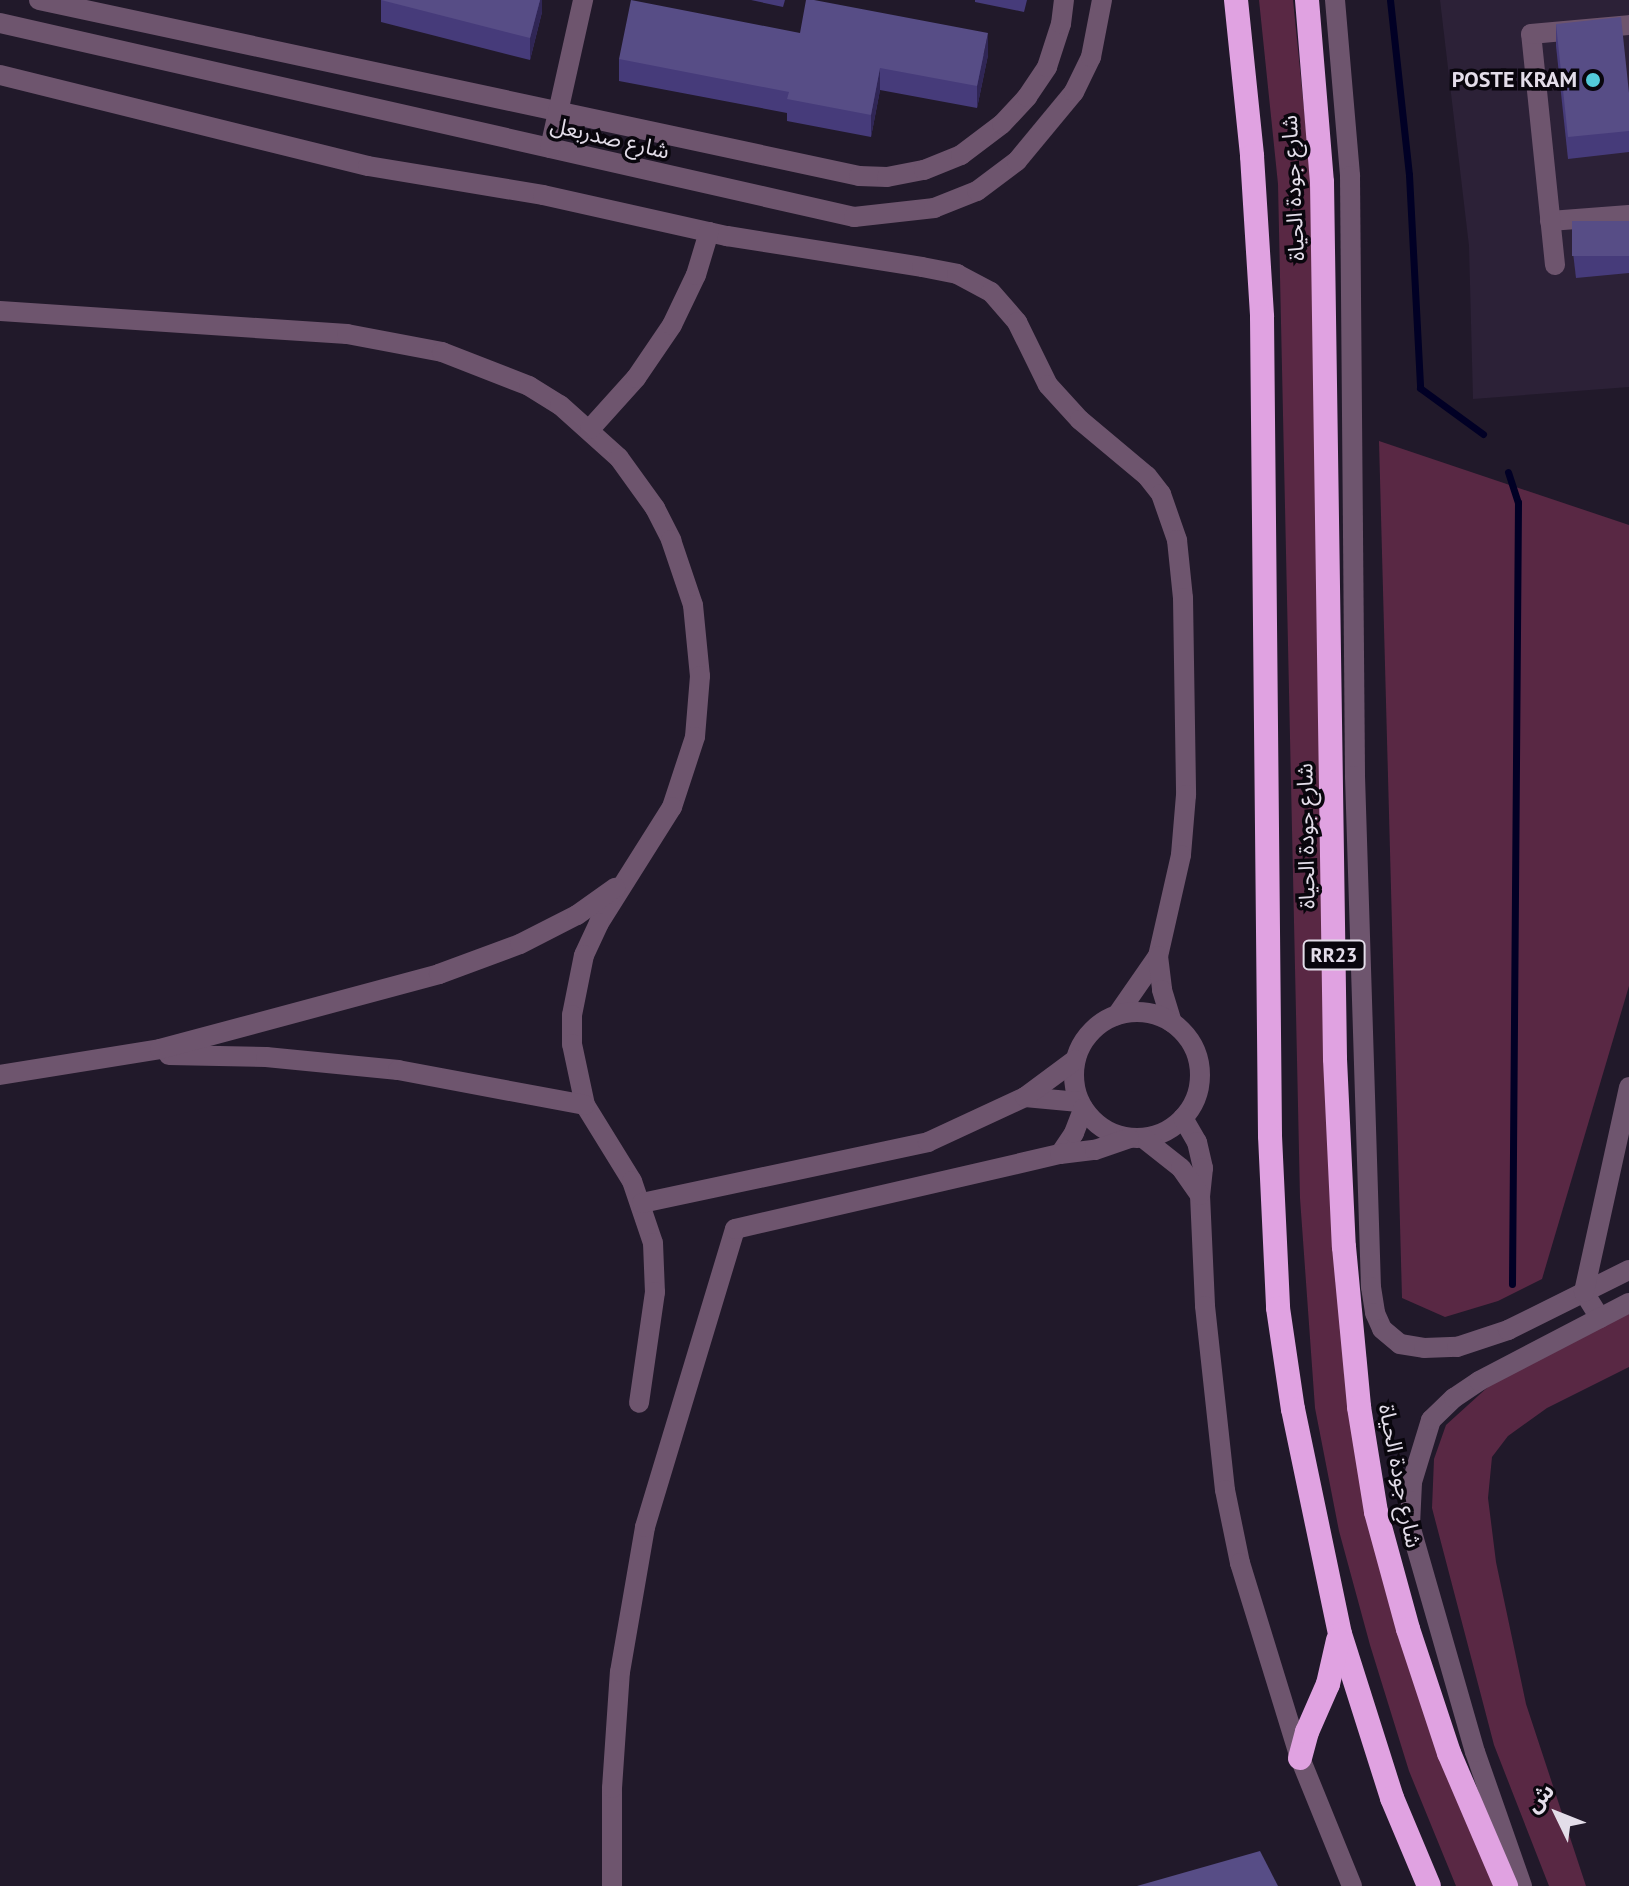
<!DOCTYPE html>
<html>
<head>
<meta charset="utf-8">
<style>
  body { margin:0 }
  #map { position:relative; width:1629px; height:1886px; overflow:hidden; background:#21192a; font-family:"PT Sans","Noto Sans Arabic",sans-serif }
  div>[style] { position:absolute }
  .built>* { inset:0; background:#2c2137 }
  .green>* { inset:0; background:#592844 }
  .stream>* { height:7px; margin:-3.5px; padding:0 3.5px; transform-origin:3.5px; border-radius:3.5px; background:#010025 }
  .minor>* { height:20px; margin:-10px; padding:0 10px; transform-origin:10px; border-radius:10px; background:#6e556e }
  .minor>.ring { margin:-10px; padding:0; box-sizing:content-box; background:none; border:20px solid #6e556e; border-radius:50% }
  .highway>* { height:24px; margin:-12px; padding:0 12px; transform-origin:12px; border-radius:12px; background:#e0a2e1 }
  .wall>* { inset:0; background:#463b7a }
  .shaded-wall>* { inset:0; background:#302655 }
  .building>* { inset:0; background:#574d86; transform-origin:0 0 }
  .dots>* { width:22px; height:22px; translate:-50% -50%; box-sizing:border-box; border:4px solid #09060d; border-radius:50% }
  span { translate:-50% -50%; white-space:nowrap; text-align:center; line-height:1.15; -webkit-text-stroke:7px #09060d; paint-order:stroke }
  .shield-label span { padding:2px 6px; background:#09060d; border:2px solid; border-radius:6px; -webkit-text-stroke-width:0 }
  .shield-label { font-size:20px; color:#e3dde9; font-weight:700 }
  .poi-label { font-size:22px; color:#e3dde9; font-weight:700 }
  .right { translate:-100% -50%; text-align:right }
  .street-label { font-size:22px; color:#e3dde9 }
  .north { position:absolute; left:1517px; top:1774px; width:80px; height:80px; -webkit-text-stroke:6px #09060d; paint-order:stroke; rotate:313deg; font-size:22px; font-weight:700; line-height:32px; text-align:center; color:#e3dde9 }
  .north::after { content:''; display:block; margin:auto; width:28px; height:36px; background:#e3dde9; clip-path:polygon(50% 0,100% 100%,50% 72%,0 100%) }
</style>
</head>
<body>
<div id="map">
  <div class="built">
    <i style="clip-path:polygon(1440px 0,1629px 0,1629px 387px,1473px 399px,1469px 246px)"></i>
  </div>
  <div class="green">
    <i style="clip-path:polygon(1259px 0,1293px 0,1311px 178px,1350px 1398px,1497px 1886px,1456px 1886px,1409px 1771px,1370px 1645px,1339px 1531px,1315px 1408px,1300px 1198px,1278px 184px)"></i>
    <i style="clip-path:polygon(1379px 441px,1629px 525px,1629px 986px,1542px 1279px,1498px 1301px,1445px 1317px,1402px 1298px)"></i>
    <i style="clip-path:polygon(1629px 1313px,1629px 1367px,1547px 1408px,1508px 1436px,1492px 1457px,1488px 1498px,1496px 1562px,1526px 1704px,1586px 1886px,1549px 1886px,1494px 1745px,1432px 1508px,1434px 1459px,1446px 1425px,1489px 1386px)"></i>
  </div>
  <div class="stream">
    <i style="left:1390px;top:0;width:176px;rotate:83.8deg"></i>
    <i style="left:1409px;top:175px;width:213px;rotate:87deg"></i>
    <i style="left:1420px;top:388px;width:78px;rotate:36.1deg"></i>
    <i style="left:1508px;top:472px;width:32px;rotate:72deg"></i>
    <i style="left:1518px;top:502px;width:782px;rotate:90.44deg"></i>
  </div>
  <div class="minor">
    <i style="left:39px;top:0;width:839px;rotate:12.11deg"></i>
    <i style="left:859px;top:176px;width:28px;rotate:2deg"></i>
    <i style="left:887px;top:177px;width:38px;rotate:-11deg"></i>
    <i style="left:924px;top:170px;width:40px;rotate:-22deg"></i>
    <i style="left:961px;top:155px;width:51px;rotate:-37.1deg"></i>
    <i style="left:1002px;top:124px;width:37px;rotate:-47deg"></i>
    <i style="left:1027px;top:97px;width:36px;rotate:-56deg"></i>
    <i style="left:1047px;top:67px;width:45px;rotate:-72deg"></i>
    <i style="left:1061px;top:24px;width:24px;rotate:-83deg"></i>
    <i style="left:1335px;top:0;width:177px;rotate:85.1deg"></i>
    <i style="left:1350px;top:176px;width:600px;rotate:89.52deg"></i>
    <i style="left:1355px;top:776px;width:511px;rotate:88.21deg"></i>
    <i style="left:1371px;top:1287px;width:26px;rotate:81deg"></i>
    <i style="left:1375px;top:1313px;width:17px;rotate:66deg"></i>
    <i style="left:1382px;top:1329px;width:23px;rotate:40deg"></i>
    <i style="left:1400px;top:1344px;width:24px;rotate:9deg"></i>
    <i style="left:1424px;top:1348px;width:33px;rotate:-2deg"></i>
    <i style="left:1457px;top:1347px;width:54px;rotate:-18.4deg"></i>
    <i style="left:1508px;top:1330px;width:135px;rotate:-26.4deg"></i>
    <i style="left:0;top:23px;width:876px;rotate:12.8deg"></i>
    <i style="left:854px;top:217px;width:81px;rotate:-6.4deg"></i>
    <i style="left:934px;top:208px;width:46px;rotate:-21.6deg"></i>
    <i style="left:977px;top:191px;width:50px;rotate:-36.9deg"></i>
    <i style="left:1017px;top:161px;width:89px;rotate:-50.4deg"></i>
    <i style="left:1074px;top:92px;width:39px;rotate:-64deg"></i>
    <i style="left:1091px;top:57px;width:58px;rotate:-79.1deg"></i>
    <i style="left:0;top:75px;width:379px;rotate:13.9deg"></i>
    <i style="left:368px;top:166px;width:177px;rotate:9.4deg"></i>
    <i style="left:543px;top:195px;width:189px;rotate:12.6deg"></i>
    <i style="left:727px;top:236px;width:197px;rotate:9deg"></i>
    <i style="left:922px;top:267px;width:36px;rotate:11deg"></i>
    <i style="left:957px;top:274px;width:38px;rotate:28deg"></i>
    <i style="left:991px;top:292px;width:40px;rotate:49deg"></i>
    <i style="left:1017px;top:322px;width:70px;rotate:63.8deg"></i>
    <i style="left:1048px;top:385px;width:47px;rotate:47.6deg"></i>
    <i style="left:1080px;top:420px;width:87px;rotate:39.9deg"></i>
    <i style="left:1147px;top:476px;width:23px;rotate:52deg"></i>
    <i style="left:1161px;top:494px;width:49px;rotate:70.8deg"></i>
    <i style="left:1177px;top:540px;width:58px;rotate:84.1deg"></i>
    <i style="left:1183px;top:598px;width:197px;rotate:89.1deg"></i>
    <i style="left:1186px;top:795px;width:60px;rotate:94.8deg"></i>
    <i style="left:1181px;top:855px;width:104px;rotate:102.8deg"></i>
    <i style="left:1158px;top:956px;width:72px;rotate:124.8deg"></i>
    <i style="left:550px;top:148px;width:152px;rotate:-77.4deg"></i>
    <i style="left:1550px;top:221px;width:79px;rotate:-4.3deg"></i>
    <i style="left:1555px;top:265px;width:232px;rotate:-95.9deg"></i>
    <i style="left:1531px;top:34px;width:98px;rotate:-5.2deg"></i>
    <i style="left:0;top:311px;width:348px;rotate:3.8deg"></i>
    <i style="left:347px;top:334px;width:97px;rotate:10.7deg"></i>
    <i style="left:442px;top:352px;width:93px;rotate:21.3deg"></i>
    <i style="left:529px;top:386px;width:36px;rotate:32deg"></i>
    <i style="left:560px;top:405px;width:79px;rotate:41.9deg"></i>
    <i style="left:619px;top:458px;width:62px;rotate:54.2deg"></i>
    <i style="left:655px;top:508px;width:36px;rotate:63deg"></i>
    <i style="left:671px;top:540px;width:69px;rotate:71.3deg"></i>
    <i style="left:693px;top:605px;width:71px;rotate:84.4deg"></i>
    <i style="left:700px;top:676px;width:61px;rotate:94.7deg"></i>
    <i style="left:695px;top:737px;width:74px;rotate:108.2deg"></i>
    <i style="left:672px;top:807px;width:137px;rotate:122.2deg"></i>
    <i style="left:599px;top:923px;width:35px;rotate:115deg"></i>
    <i style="left:584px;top:955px;width:61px;rotate:101.3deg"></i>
    <i style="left:572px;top:1015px;width:29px;rotate:90deg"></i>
    <i style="left:572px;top:1044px;width:62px;rotate:78deg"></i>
    <i style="left:585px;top:1105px;width:89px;rotate:58.3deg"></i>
    <i style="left:632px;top:1181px;width:65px;rotate:71.3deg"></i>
    <i style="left:653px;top:1243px;width:49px;rotate:87.7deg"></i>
    <i style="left:655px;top:1292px;width:112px;rotate:98.2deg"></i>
    <i style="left:590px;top:429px;width:69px;rotate:-48deg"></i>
    <i style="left:636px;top:378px;width:64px;rotate:-55.8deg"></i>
    <i style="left:672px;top:325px;width:55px;rotate:-64.4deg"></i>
    <i style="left:696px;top:275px;width:45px;rotate:-73.2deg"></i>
    <i style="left:1158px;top:956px;width:34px;rotate:83deg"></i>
    <i style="left:1162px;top:990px;width:34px;rotate:73deg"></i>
    <i class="ring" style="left:1074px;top:1012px;width:106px;height:106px"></i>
    <i style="left:169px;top:1055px;width:97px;rotate:1.2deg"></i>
    <i style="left:266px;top:1057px;width:133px;rotate:5.6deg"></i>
    <i style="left:398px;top:1070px;width:190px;rotate:10.6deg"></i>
    <i style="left:0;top:1075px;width:162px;rotate:-9.2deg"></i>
    <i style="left:160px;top:1049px;width:289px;rotate:-15deg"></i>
    <i style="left:439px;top:974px;width:86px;rotate:-20.3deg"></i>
    <i style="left:520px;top:944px;width:64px;rotate:-27deg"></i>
    <i style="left:577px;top:915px;width:47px;rotate:-35.4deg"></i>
    <i style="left:1025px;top:1097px;width:54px;rotate:5.3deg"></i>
    <i style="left:1183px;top:1118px;width:28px;rotate:60deg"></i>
    <i style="left:1197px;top:1142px;width:27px;rotate:77deg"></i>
    <i style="left:1203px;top:1168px;width:27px;rotate:96deg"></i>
    <i style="left:1200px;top:1195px;width:111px;rotate:87.4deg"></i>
    <i style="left:1205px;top:1306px;width:185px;rotate:83.8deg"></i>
    <i style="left:1225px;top:1490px;width:75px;rotate:78.4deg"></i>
    <i style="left:1240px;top:1563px;width:204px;rotate:72.9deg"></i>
    <i style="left:1300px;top:1758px;width:138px;rotate:67.9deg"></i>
    <i style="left:1143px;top:1138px;width:48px;rotate:38.3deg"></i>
    <i style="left:1181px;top:1168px;width:33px;rotate:55deg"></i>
    <i style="left:1060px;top:1154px;width:25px;rotate:-56deg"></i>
    <i style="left:1074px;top:1133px;width:26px;rotate:-69deg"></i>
    <i style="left:642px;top:1203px;width:292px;rotate:-12deg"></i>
    <i style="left:928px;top:1142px;width:107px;rotate:-24.9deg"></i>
    <i style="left:1025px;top:1097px;width:62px;rotate:-36.5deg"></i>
    <i style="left:1600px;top:1318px;width:31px;rotate:-122deg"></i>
    <i style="left:1584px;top:1292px;width:210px;rotate:-77.6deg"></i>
    <i style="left:612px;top:1886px;width:98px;rotate:-90deg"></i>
    <i style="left:612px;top:1788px;width:116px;rotate:-86.1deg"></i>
    <i style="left:620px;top:1672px;width:147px;rotate:-80.2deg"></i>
    <i style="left:645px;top:1527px;width:311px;rotate:-73.2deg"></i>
    <i style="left:735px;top:1229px;width:334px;rotate:-13deg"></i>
    <i style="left:1060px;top:1154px;width:35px;rotate:-7deg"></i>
    <i style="left:1095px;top:1150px;width:36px;rotate:-19deg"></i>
    <i style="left:1522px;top:1886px;width:142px;rotate:-109.3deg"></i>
    <i style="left:1475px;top:1752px;width:236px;rotate:-106deg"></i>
    <i style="left:1410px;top:1525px;width:43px;rotate:-87.3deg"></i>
    <i style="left:1412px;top:1482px;width:65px;rotate:-73deg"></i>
    <i style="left:1431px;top:1420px;width:32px;rotate:-44deg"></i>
    <i style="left:1454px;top:1398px;width:30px;rotate:-34deg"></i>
    <i style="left:1479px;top:1381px;width:169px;rotate:-27.5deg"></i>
  </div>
  <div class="highway">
    <i style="left:1236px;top:0;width:157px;rotate:84.1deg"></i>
    <i style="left:1252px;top:156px;width:161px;rotate:86.4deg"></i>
    <i style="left:1262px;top:317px;width:819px;rotate:89.44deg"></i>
    <i style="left:1270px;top:1136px;width:172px;rotate:87.3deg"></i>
    <i style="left:1278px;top:1308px;width:102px;rotate:81.6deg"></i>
    <i style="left:1293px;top:1409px;width:230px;rotate:78.2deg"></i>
    <i style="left:1340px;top:1634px;width:172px;rotate:72.4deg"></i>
    <i style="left:1392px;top:1798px;width:95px;rotate:67.2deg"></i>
    <i style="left:1307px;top:0;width:183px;rotate:85.3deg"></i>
    <i style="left:1322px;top:182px;width:877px;rotate:89.15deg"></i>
    <i style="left:1335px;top:1059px;width:188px;rotate:87.3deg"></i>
    <i style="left:1344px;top:1247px;width:161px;rotate:84.6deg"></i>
    <i style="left:1359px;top:1407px;width:106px;rotate:80.8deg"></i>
    <i style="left:1376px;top:1512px;width:121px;rotate:74.7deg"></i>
    <i style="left:1408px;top:1629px;width:131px;rotate:71.7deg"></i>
    <i style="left:1449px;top:1753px;width:145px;rotate:66.8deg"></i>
    <i style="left:1300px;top:1758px;width:27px;rotate:-75deg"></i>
    <i style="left:1307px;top:1732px;width:52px;rotate:-66.4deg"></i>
    <i style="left:1328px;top:1684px;width:45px;rotate:-77.2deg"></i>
  </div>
  <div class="wall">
    <i style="clip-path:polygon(381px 0,542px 0,542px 12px,530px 60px,381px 22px)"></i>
    <i style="clip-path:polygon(751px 0,785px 0,783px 7px)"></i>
    <i style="clip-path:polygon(975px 0,1027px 0,1024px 12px,975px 2px)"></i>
    <i style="clip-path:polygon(1556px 24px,1629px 93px,1629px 152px,1568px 159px,1556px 46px)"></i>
    <i style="clip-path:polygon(800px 33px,988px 55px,977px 108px,880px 90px,871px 137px,787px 121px,787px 113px,619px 81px,619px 59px)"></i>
    <i style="clip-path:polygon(1629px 221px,1629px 273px,1576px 278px,1572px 244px,1572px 228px)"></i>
  </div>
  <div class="shaded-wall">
    <i style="clip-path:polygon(540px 0,542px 0,542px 12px,530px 60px,530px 38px)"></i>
    <i style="clip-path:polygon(988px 33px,988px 55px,977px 108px,977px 86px)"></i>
    <i style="clip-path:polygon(880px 68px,880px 90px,871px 137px,871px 115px)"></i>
  </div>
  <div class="building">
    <i style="clip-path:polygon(381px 0,540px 0,530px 38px)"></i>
    <i style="clip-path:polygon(631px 0,800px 33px,806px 0,814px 0,988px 33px,977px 86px,880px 68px,871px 115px,787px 99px,789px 92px,619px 59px)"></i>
    <i style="clip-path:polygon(1621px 17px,1629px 93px,1629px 131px,1568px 137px,1556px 24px)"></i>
    <i style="left:1629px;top:221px;width:35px;height:57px;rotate:90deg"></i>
    <i style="clip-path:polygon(1260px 1851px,1278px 1886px,1137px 1886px)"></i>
  </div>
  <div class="dots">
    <i style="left:1593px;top:80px;background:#53cbda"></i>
  </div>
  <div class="shield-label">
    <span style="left:1334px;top:955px">RR23</span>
  </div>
  <div class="poi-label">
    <span class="right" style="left:1577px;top:80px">POSTE KRAM</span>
  </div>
  <div class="street-label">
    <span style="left:610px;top:138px;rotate:13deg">شارع صدربعل</span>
    <span style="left:1293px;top:188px;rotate:-93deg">شارع جودة الحياة</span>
    <span style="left:1306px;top:836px;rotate:-91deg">شارع جودة الحياة</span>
    <span style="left:1400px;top:1476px;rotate:79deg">شارع جودة الحياة</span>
  </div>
  <div class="north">ش</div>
</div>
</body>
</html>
